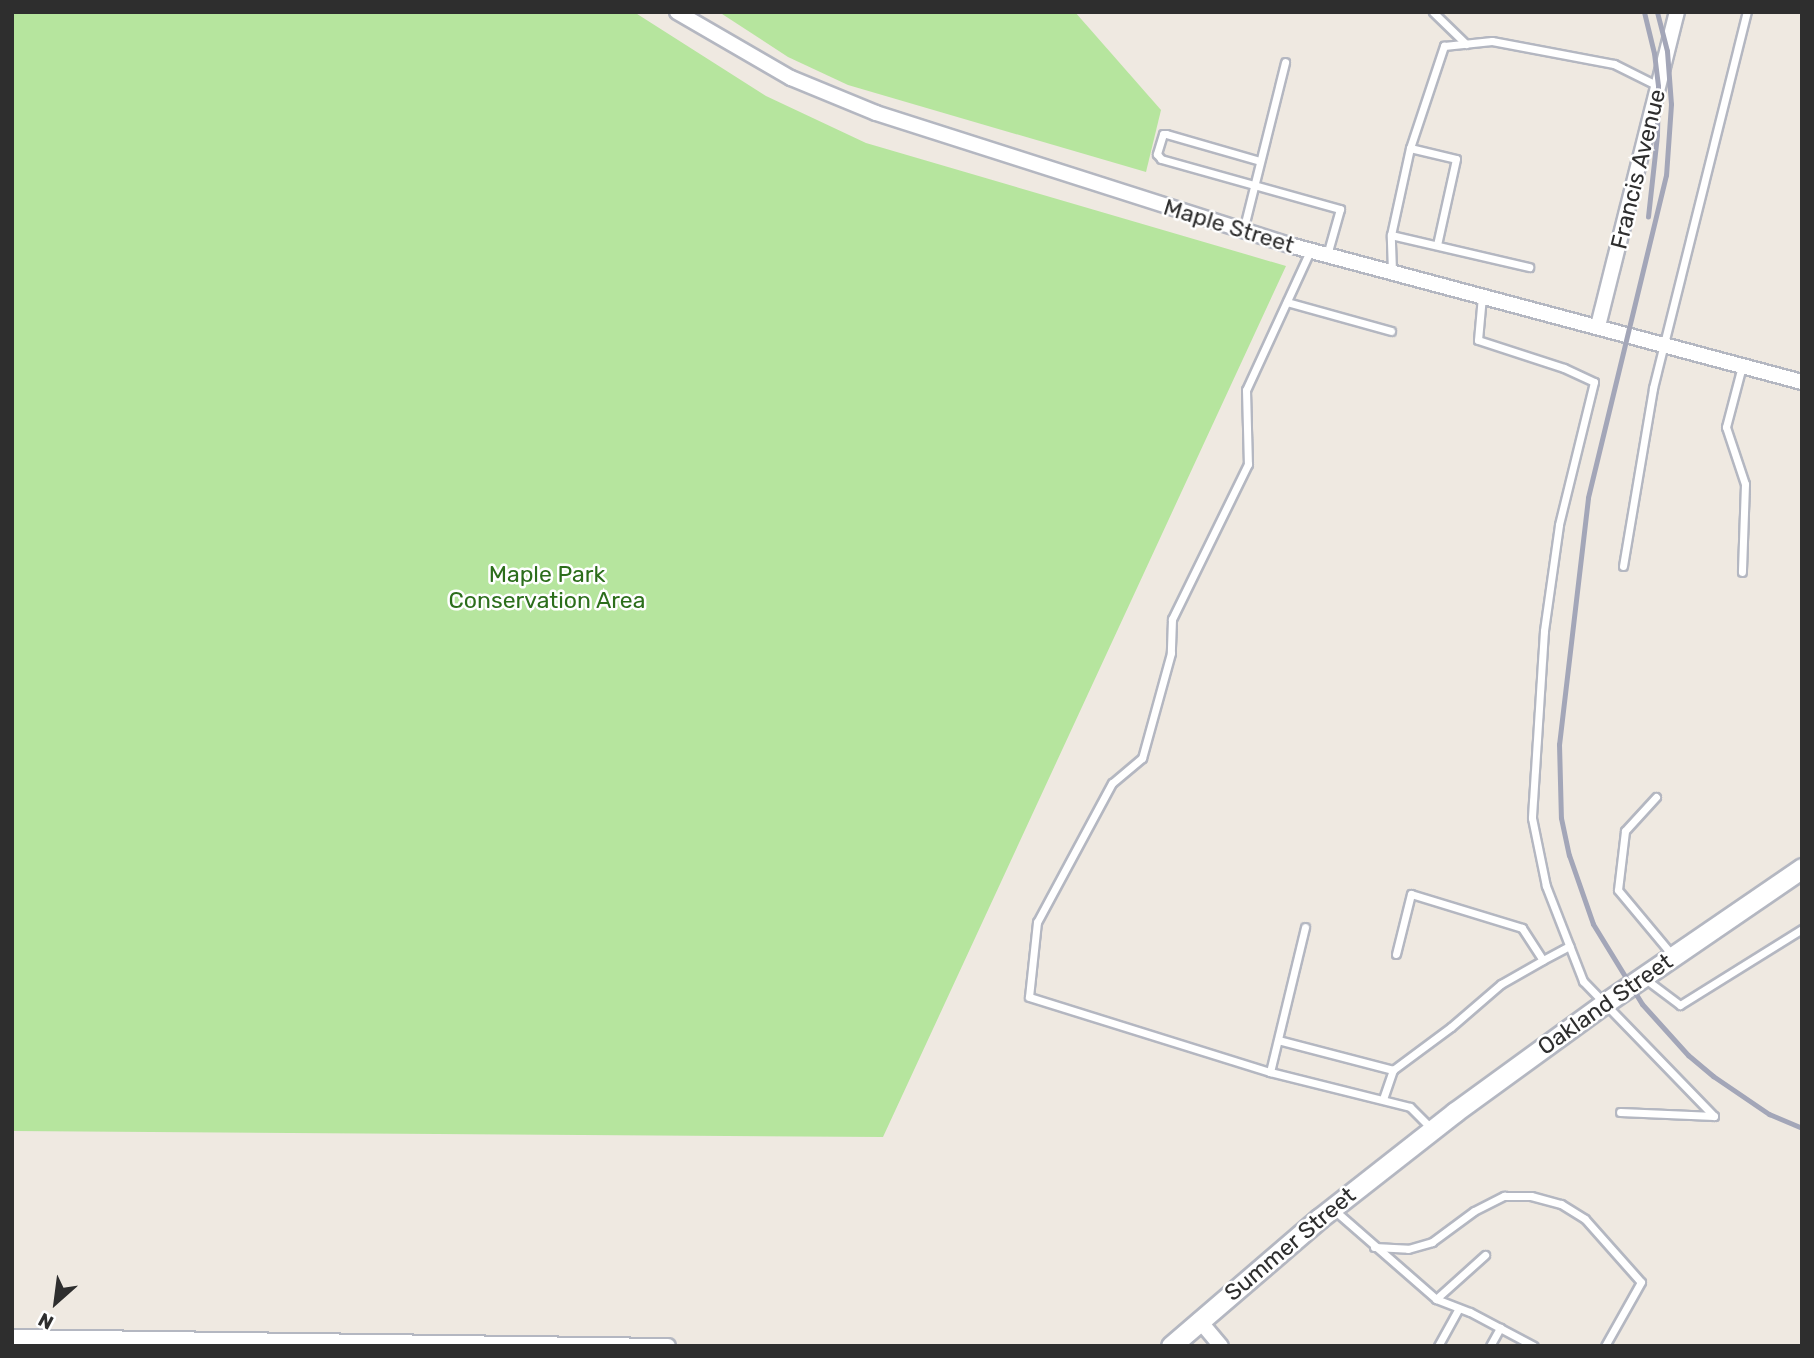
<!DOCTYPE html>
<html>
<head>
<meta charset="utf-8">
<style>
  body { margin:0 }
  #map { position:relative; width:1814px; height:1358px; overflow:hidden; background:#efe9e1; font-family:Rubik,sans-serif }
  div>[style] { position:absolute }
  .green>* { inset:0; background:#b6e59e }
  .roads { filter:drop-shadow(2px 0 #b4b7c1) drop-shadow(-2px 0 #b4b7c1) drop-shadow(0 2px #b4b7c1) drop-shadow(0 -2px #b4b7c1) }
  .lane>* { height:7px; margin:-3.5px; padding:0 3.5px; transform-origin:3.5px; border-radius:3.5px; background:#fff }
  .street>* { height:14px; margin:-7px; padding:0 7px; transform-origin:7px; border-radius:7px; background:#fff }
  .secondary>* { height:19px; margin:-9.5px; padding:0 9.5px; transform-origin:9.5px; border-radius:9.5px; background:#fff }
  .rail>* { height:5px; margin:-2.5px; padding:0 2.5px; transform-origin:2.5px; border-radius:2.5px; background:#a3a6b8 }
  span { translate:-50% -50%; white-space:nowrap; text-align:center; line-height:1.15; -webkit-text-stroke:5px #fff; paint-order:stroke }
  .street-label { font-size:23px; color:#2e2e2e }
  .park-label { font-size:23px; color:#2c6e1b }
  .frame { position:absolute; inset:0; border:14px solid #2e2e2e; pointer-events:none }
  .north { position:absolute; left:21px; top:1267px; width:70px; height:70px; -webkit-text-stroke:5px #fff; paint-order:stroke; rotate:208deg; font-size:19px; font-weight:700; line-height:28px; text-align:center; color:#2e2e2e }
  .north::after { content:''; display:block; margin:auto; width:24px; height:32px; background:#2e2e2e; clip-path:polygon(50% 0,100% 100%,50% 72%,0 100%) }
</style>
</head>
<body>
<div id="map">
  <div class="green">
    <i style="clip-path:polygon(12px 12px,634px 12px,766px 96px,866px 143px,1286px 266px,883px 1137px,12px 1131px)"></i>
    <i style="clip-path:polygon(719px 12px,1075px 12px,1161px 110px,1146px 172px,848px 85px,788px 57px)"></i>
  </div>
  <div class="roads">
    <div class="lane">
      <i style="left:1433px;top:12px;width:46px;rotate:44.1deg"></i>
      <i style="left:1410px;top:148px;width:47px;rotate:13.4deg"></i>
      <i style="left:1456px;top:159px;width:88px;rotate:102.5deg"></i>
      <i style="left:1260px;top:161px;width:98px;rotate:-164deg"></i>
      <i style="left:1166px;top:134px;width:3px;rotate:180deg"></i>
      <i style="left:1163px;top:134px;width:21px;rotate:107deg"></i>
      <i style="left:1157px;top:154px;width:6px;rotate:51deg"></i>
      <i style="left:1161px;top:159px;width:186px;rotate:15.6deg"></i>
      <i style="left:1340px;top:209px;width:48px;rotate:105.8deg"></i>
      <i style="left:1243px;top:231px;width:174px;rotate:-76deg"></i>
      <i style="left:1391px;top:235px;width:142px;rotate:13.1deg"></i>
      <i style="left:1310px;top:251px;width:153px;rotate:114.7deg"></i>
      <i style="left:1246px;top:390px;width:74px;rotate:88.5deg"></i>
      <i style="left:1248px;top:464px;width:173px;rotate:116.1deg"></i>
      <i style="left:1172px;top:619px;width:34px;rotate:92deg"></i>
      <i style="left:1171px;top:653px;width:109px;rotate:105.4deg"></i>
      <i style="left:1142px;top:758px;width:39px;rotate:140deg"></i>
      <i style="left:1112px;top:783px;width:158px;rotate:118.3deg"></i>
      <i style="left:1037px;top:922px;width:75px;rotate:96.1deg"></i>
      <i style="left:1029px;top:997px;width:252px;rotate:17.3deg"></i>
      <i style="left:1270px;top:1072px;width:144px;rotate:14deg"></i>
      <i style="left:1410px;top:1107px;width:30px;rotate:45deg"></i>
      <i style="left:1392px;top:271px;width:36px;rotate:-92deg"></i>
      <i style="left:1391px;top:235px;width:89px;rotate:-77.7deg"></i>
      <i style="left:1410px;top:148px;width:108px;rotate:-71.6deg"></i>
      <i style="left:1444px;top:46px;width:48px;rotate:-5.9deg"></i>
      <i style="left:1492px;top:41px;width:124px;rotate:10.7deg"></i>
      <i style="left:1614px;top:64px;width:49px;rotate:26.6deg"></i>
      <i style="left:1482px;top:296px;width:44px;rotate:95.2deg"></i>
      <i style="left:1478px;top:340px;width:90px;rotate:18deg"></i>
      <i style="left:1564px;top:368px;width:33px;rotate:25deg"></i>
      <i style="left:1594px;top:382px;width:147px;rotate:103.8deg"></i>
      <i style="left:1559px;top:525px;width:107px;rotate:98.1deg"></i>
      <i style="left:1544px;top:631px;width:187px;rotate:93.7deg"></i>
      <i style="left:1532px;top:818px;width:69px;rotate:78.4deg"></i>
      <i style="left:1546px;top:886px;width:102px;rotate:68.7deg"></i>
      <i style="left:1583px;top:981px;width:188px;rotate:45.9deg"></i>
      <i style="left:1714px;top:1116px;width:94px;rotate:-177.6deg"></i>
      <i style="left:1287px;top:302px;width:108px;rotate:15.6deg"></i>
      <i style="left:1742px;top:366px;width:63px;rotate:104.7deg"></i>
      <i style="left:1726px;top:427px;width:60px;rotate:71.6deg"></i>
      <i style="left:1745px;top:484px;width:88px;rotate:92deg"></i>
      <i style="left:1623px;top:566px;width:181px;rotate:-80.4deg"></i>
      <i style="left:1653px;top:388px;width:388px;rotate:-76deg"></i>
      <i style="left:1656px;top:797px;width:46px;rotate:132.4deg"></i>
      <i style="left:1625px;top:831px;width:59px;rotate:96.8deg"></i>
      <i style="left:1618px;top:890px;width:86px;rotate:50.2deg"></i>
      <i style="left:1396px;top:954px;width:62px;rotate:-76deg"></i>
      <i style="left:1411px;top:894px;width:116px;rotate:17deg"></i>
      <i style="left:1522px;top:928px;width:38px;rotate:57deg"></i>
      <i style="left:1543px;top:960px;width:30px;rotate:-28deg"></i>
      <i style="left:1644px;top:978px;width:45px;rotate:36.9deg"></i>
      <i style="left:1680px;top:1005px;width:144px;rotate:-31.9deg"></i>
      <i style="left:1278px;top:1040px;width:119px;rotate:14.6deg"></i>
      <i style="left:1270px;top:1072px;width:149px;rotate:-76.4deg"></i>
      <i style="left:1383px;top:1099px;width:31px;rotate:-71deg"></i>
      <i style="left:1393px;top:1070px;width:72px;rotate:-36.6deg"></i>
      <i style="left:1451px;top:1027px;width:66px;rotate:-40.7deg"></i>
      <i style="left:1501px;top:984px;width:48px;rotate:-29.7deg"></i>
      <i style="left:1333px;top:1209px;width:137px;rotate:41.1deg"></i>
      <i style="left:1436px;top:1299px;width:36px;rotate:21deg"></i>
      <i style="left:1470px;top:1312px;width:72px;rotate:28deg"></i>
      <i style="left:1374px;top:1247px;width:34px;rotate:3deg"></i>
      <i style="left:1408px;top:1249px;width:25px;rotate:-16deg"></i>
      <i style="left:1432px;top:1242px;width:52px;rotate:-36.4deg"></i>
      <i style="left:1474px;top:1211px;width:34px;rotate:-27deg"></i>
      <i style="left:1504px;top:1196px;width:27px"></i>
      <i style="left:1531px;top:1196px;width:31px;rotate:15deg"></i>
      <i style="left:1561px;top:1204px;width:28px;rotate:32deg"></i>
      <i style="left:1585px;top:1219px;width:84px;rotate:48.4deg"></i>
      <i style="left:1641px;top:1282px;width:73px;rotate:119.4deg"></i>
      <i style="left:1436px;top:1299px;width:66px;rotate:-41.9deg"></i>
      <i style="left:1438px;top:1346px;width:43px;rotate:-61.1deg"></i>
      <i style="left:1490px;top:1346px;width:21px;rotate:-61deg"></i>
    </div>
    <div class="street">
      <i style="left:677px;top:12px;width:132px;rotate:30.1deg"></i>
      <i style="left:791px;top:78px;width:92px;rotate:22.4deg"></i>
      <i style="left:876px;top:113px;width:438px;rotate:17.7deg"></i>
      <i style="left:1293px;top:246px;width:527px;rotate:14.96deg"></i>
      <i style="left:1598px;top:326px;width:324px;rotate:-75.9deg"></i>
      <i style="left:1199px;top:1320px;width:34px;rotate:50deg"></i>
      <i style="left:12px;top:1337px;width:656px;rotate:0.79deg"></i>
    </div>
    <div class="secondary">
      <i style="left:1171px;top:1346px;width:196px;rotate:-40.7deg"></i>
      <i style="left:1320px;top:1218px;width:172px;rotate:-38.1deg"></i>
      <i style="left:1455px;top:1112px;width:185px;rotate:-36deg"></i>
      <i style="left:1605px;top:1003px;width:239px;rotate:-34.4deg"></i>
    </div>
  </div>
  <div class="rail">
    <i style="left:1644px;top:12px;width:42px;rotate:76.3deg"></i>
    <i style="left:1654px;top:53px;width:33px;rotate:83deg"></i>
    <i style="left:1658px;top:86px;width:49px;rotate:91.2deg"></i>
    <i style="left:1657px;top:135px;width:82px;rotate:96.3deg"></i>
    <i style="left:1657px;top:12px;width:40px;rotate:75.6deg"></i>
    <i style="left:1667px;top:51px;width:53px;rotate:85.7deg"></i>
    <i style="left:1671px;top:104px;width:71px;rotate:94deg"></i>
    <i style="left:1666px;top:175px;width:332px;rotate:103.6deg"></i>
    <i style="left:1588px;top:498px;width:248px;rotate:96.7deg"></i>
    <i style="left:1559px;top:744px;width:74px;rotate:88.5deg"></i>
    <i style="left:1561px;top:818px;width:38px;rotate:78deg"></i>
    <i style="left:1569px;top:855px;width:73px;rotate:70.8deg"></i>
    <i style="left:1593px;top:924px;width:94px;rotate:58.5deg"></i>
    <i style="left:1642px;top:1004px;width:69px;rotate:48deg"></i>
    <i style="left:1688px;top:1055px;width:33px;rotate:40deg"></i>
    <i style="left:1713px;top:1076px;width:68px;rotate:34.2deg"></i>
    <i style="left:1769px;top:1114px;width:36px;rotate:23deg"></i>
  </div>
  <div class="street-label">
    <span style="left:1638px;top:169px;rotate:-76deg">Francis Avenue</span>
    <span style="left:1229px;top:226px;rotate:17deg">Maple Street</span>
    <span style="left:1605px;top:1004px;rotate:-35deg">Oakland Street</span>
    <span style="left:1290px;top:1244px;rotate:-40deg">Summer Street</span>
  </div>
  <div class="park-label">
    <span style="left:547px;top:587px">Maple Park<br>Conservation Area</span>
  </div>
  <div class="frame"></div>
  <div class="north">N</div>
</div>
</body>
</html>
